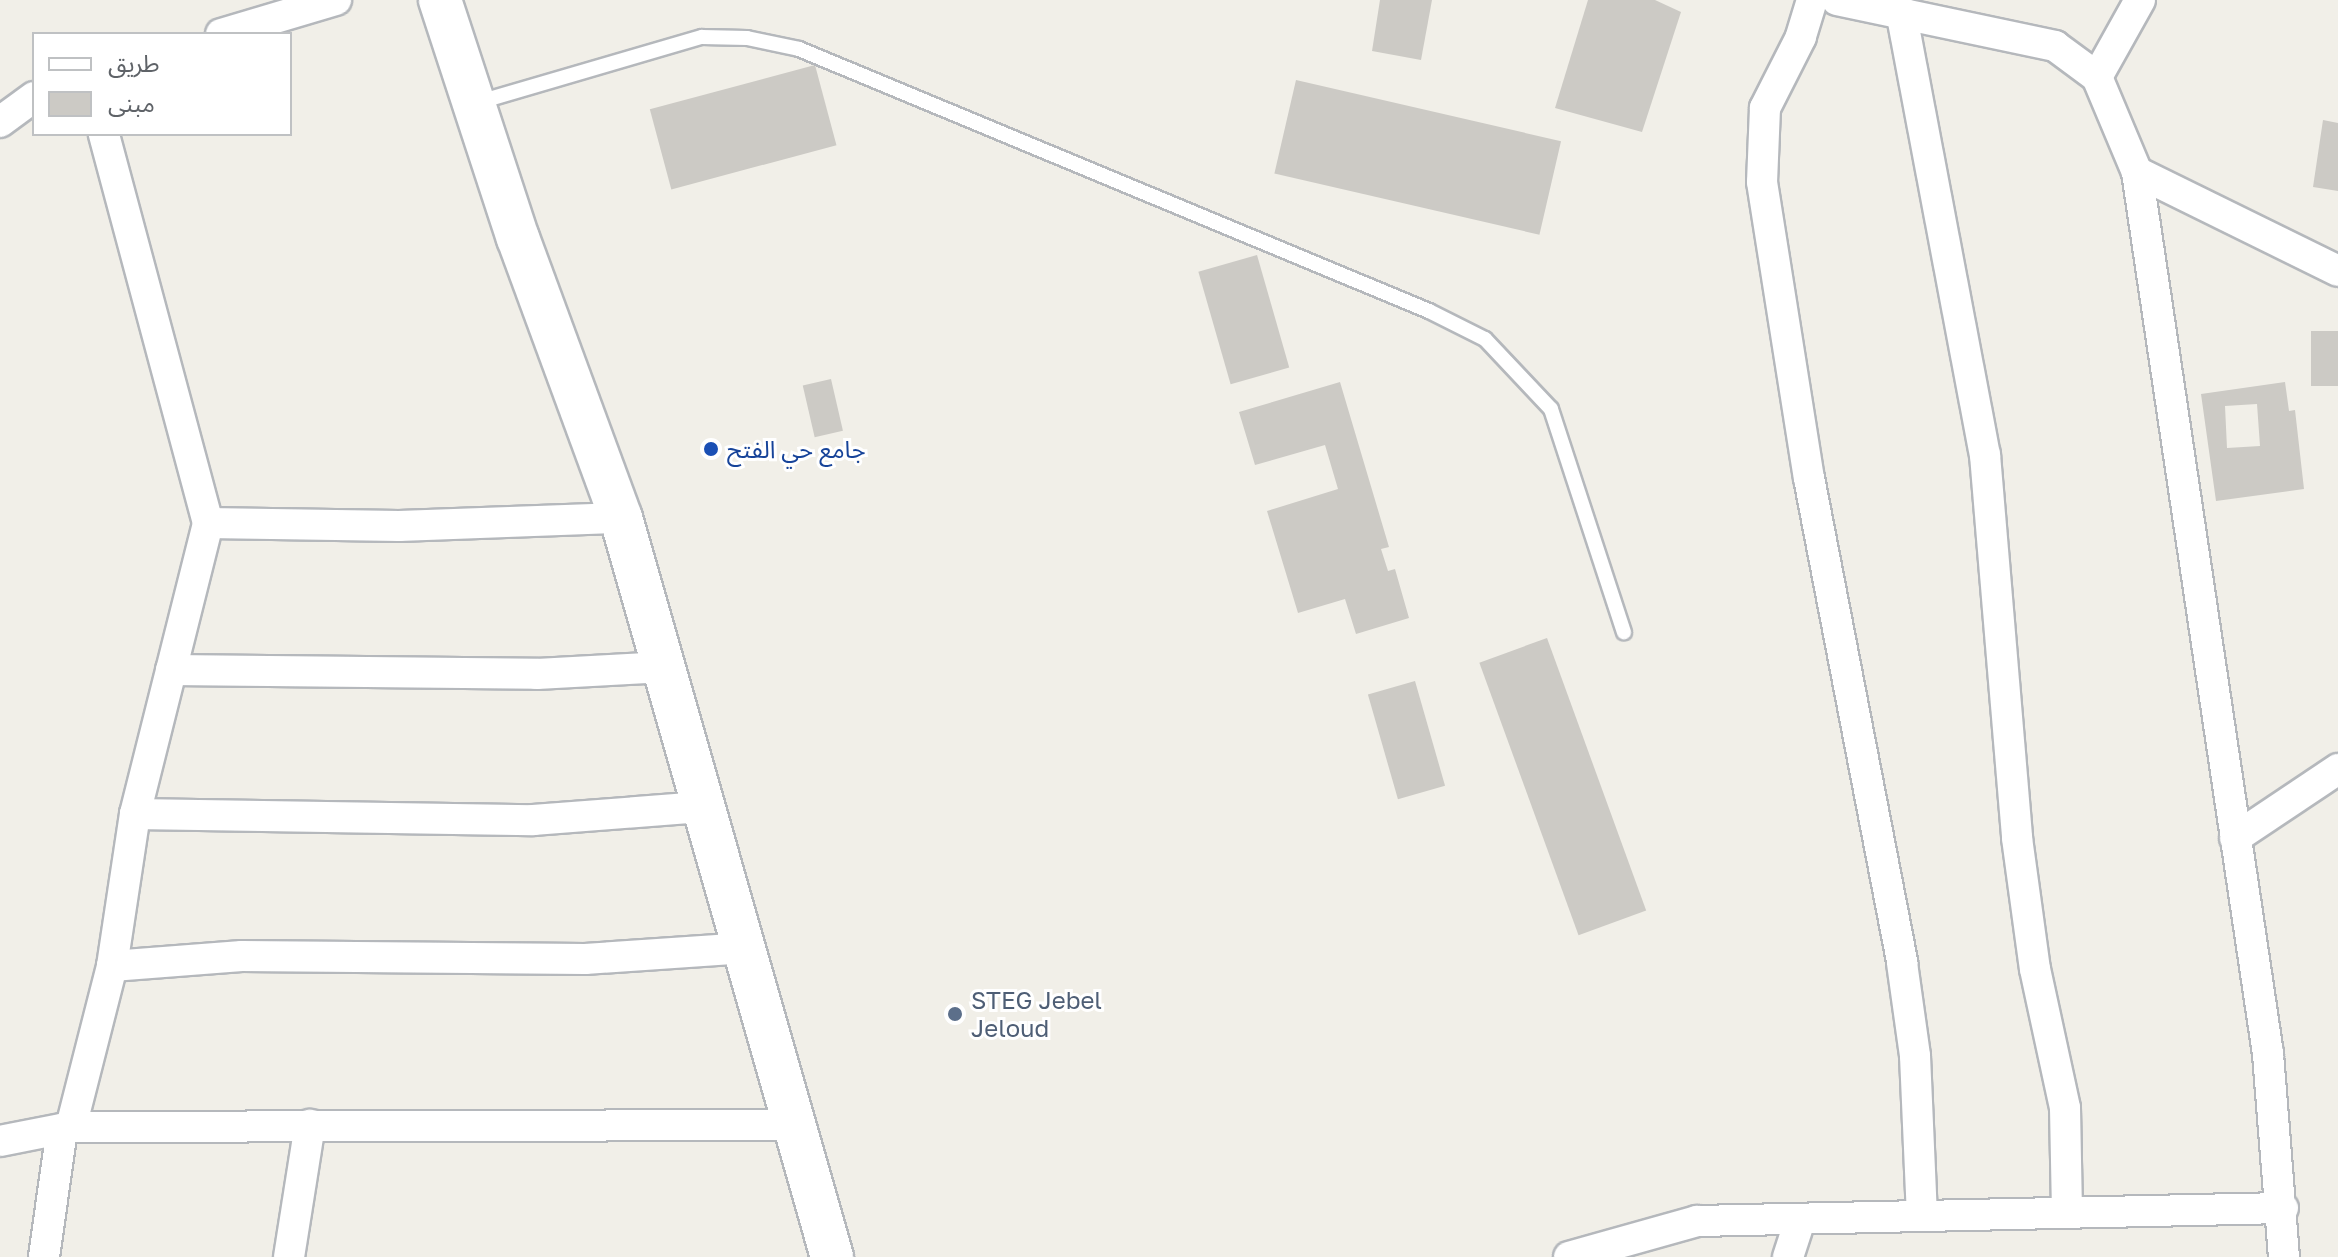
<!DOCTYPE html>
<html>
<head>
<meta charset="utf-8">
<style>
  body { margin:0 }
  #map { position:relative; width:2338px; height:1257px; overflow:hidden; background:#f1efe8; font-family:"Golos Text","Noto Sans Arabic",sans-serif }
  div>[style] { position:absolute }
  .building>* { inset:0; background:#cccac5; transform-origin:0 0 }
  .roads { filter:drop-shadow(2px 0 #b5b8bc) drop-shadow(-2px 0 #b5b8bc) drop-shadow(0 2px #b5b8bc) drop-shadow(0 -2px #b5b8bc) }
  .lane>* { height:14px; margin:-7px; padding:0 7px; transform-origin:7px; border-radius:7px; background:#fff }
  .street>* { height:30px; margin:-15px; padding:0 15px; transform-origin:15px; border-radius:15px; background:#fff }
  .secondary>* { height:42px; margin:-21px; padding:0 21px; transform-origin:21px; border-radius:21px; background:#fff }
  .dots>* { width:22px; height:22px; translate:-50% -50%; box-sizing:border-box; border:4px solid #fff; border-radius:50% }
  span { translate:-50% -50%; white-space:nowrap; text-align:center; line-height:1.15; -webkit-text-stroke:6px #fff; paint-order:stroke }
  .transit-label { font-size:24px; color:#164399 }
  .left { translate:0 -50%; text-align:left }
  .service-label { font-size:24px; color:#4e5e75 }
  .legend { position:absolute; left:32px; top:32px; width:260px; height:104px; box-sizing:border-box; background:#fff; border:2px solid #bfc1c3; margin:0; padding:10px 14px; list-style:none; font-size:24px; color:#5f6368 }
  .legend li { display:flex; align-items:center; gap:16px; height:40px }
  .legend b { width:40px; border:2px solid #bfc1c3 }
</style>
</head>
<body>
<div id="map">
  <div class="building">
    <i style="clip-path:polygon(1380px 0,1432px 0,1421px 60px,1372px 51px)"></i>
    <i style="clip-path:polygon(1588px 0,1655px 0,1681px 12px,1642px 132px,1555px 108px)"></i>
    <i style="left:815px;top:65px;width:83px;height:171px;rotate:75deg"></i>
    <i style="left:1296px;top:80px;width:272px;height:96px;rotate:13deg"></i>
    <i style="clip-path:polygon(2323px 120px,2338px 123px,2338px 191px,2313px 187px)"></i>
    <i style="left:1257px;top:255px;width:117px;height:61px;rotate:74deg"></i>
    <i style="left:2338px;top:331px;width:55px;height:27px;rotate:90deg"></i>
    <i style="left:831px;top:379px;width:53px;height:29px;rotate:77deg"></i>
    <i style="clip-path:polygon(1340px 382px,1389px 547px,1381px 549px,1388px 571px,1395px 569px,1409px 618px,1356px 634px,1345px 599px,1298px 613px,1267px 511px,1338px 489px,1325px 445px,1255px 465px,1239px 412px)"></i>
    <i style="clip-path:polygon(evenodd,2285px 382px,2289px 411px,2295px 410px,2304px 489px,2216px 501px,2201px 394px,2285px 382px,2257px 404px,2260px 446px,2227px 448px,2225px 406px,2257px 404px)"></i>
    <i style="left:1547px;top:638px;width:290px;height:72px;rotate:70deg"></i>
    <i style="left:1415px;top:681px;width:109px;height:49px;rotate:74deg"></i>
  </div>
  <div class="roads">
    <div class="lane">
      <i style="left:479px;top:102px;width:232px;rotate:-16.3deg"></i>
      <i style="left:702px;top:37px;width:45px;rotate:1.3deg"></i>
      <i style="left:747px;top:38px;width:53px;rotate:11.9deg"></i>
      <i style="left:799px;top:49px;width:682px;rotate:22.58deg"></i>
      <i style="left:1429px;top:311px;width:63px;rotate:26.6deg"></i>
      <i style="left:1485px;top:339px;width:96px;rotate:46.7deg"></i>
      <i style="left:1551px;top:409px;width:235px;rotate:71.9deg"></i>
    </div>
    <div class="street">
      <i style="left:1812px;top:0;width:39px;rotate:107deg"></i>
      <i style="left:1801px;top:37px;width:80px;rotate:116.9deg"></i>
      <i style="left:1765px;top:108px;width:74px;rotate:92.3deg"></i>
      <i style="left:1762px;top:182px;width:300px;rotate:81deg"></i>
      <i style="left:1809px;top:478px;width:494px;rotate:79.1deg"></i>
      <i style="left:1902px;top:963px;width:94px;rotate:82deg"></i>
      <i style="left:1915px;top:1056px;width:160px;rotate:87.5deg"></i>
      <i style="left:1837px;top:0;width:223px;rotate:11.9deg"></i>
      <i style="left:2055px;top:46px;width:52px;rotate:36.4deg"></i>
      <i style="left:2097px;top:77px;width:103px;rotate:67.2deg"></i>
      <i style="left:2137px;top:172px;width:892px;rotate:81.55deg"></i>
      <i style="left:2268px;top:1054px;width:204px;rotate:85.5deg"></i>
      <i style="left:1901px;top:11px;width:452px;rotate:79.3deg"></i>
      <i style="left:1985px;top:455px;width:384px;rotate:85.2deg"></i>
      <i style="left:2017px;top:838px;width:132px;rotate:82.2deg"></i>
      <i style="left:2035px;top:969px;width:142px;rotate:77.8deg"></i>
      <i style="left:2065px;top:1108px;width:104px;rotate:88.9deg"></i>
      <i style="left:221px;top:34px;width:120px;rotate:-16.5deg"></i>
      <i style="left:2097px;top:77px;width:88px;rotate:-60.8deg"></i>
      <i style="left:0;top:122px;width:42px;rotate:-36.3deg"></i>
      <i style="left:2137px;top:172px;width:224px;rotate:26.2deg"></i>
      <i style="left:208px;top:523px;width:191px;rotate:0.9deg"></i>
      <i style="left:399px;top:526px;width:222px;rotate:-2.1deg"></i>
      <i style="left:171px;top:670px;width:366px;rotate:0.6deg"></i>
      <i style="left:537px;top:674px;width:128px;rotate:-3.1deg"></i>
      <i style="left:135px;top:814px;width:398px;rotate:0.9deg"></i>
      <i style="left:533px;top:820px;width:169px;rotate:-4.4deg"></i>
      <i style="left:2235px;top:838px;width:124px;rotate:-33.8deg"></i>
      <i style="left:112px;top:966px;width:130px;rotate:-4.4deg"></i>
      <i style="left:242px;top:956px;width:343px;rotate:0.5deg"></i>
      <i style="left:585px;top:959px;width:162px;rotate:-3.9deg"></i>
      <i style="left:71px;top:1127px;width:166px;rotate:-75.7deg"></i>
      <i style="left:112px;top:966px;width:154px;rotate:-81.4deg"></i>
      <i style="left:135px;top:814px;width:300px;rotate:-75.9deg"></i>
      <i style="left:208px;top:523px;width:403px;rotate:-105deg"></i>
      <i style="left:0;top:1141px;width:72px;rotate:-11.2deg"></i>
      <i style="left:71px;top:1127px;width:722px;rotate:-0.16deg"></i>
      <i style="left:44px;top:1257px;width:129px;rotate:-82deg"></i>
      <i style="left:289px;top:1257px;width:134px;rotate:-81deg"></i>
      <i style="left:1569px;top:1257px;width:133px;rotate:-15.7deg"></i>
      <i style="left:1697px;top:1221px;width:586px;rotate:-1.27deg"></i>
      <i style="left:1788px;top:1257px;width:38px;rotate:-72deg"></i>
    </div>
    <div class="secondary">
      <i style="left:440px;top:0;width:250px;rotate:71.9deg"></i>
      <i style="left:518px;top:238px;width:298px;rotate:69.8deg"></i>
      <i style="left:621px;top:518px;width:769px;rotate:74.06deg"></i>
    </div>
  </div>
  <div class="dots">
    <i style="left:711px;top:449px;background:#1a4fb4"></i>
    <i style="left:955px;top:1014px;background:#5c6f8a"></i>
  </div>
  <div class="transit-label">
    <span class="left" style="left:727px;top:449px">جامع حي الفتح</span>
  </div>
  <div class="service-label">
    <span class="left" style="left:971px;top:1014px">STEG Jebel<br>Jeloud</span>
  </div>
  <ul class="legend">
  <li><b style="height:10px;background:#fff"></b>طريق</li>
  <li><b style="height:22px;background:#cccac5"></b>مبنى</li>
  </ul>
</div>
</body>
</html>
